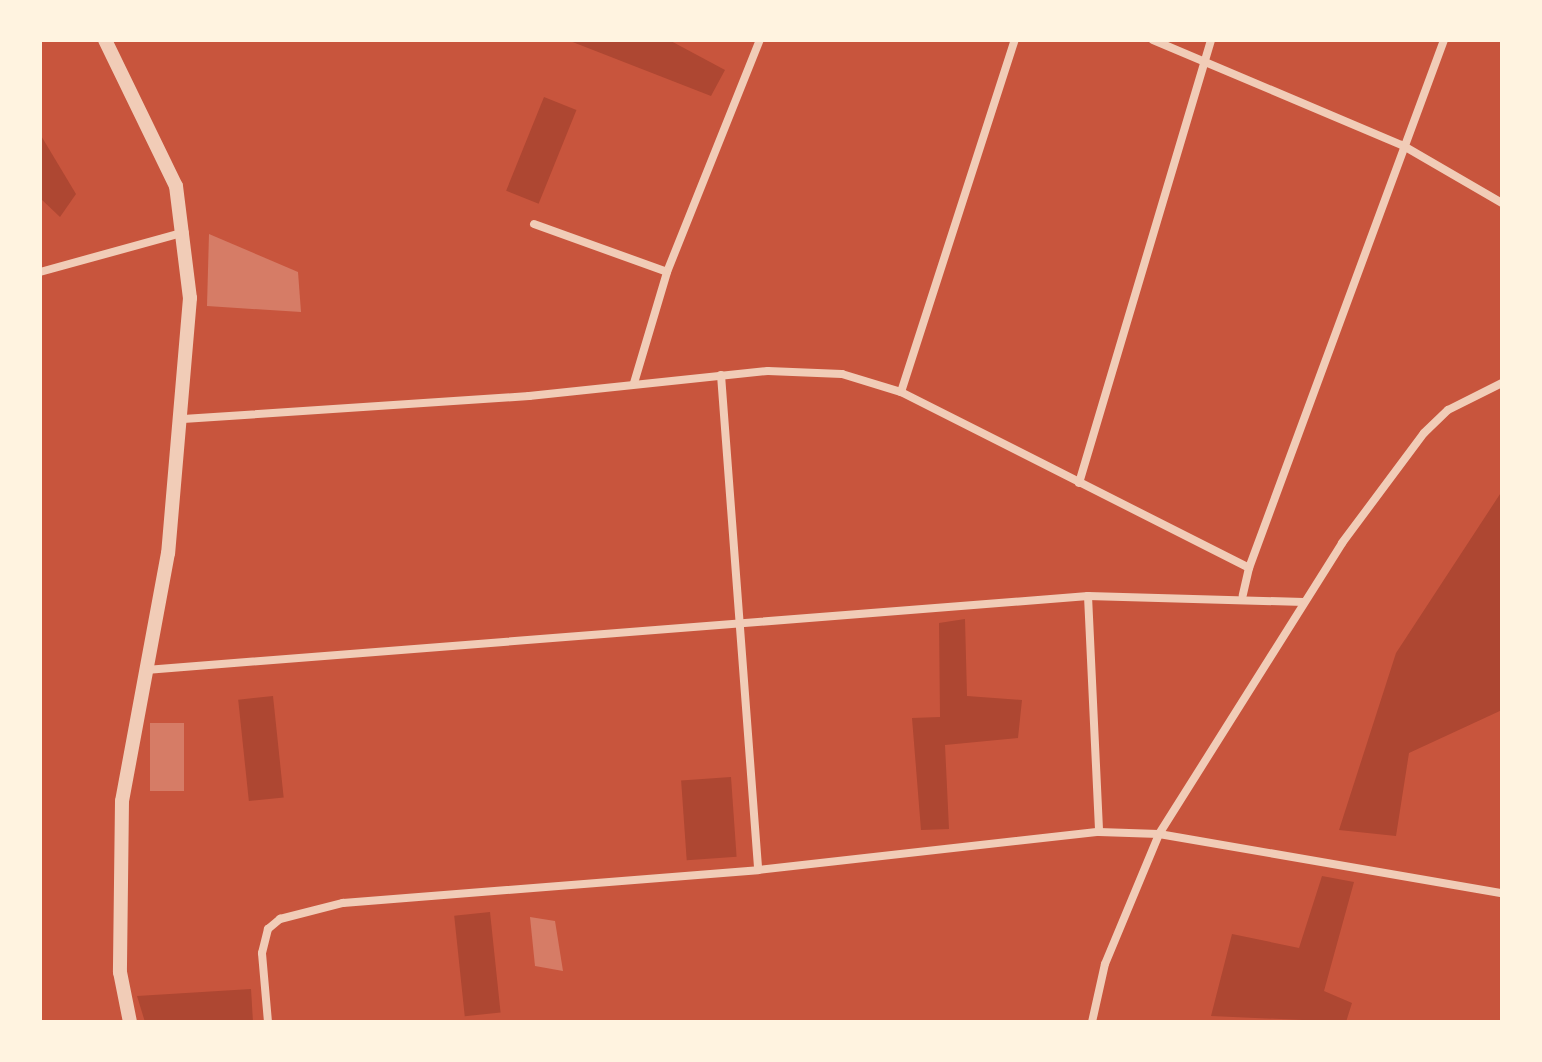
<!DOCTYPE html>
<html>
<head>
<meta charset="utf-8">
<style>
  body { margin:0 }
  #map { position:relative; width:1542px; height:1062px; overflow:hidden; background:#c8553d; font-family:"PT Sans Narrow",sans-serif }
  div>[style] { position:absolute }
  .green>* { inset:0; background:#ae4732; transform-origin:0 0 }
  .building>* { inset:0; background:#d67c66; transform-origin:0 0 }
  .minor>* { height:8px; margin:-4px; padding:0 4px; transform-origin:4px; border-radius:4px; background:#f1ccb7 }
  .tertiary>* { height:14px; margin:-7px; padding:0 7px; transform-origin:7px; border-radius:7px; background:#f1ccb7 }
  span { translate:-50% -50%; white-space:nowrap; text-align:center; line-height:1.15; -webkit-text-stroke:6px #fff3e0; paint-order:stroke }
  .frame { position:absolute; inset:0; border:42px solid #fff3e0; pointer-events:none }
</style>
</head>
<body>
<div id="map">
  <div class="green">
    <i style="clip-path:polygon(669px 40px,725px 70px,711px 96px,570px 41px)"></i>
    <i style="left:544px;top:97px;width:35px;height:101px;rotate:22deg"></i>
    <i style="clip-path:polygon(40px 134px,76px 194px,60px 217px,40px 198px)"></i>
    <i style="clip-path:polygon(1502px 491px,1502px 710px,1409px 753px,1396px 836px,1339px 830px,1396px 653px)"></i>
    <i style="clip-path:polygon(965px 619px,967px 696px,1022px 700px,1018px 738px,945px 745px,949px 829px,921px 830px,912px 718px,940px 717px,939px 623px)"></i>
    <i style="left:273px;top:696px;width:102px;height:35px;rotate:84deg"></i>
    <i style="left:731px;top:777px;width:80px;height:50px;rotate:86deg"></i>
    <i style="clip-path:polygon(1322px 876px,1354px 882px,1324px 991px,1352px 1003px,1346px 1022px,1211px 1016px,1232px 934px,1299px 948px)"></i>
    <i style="left:490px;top:912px;width:101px;height:36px;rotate:84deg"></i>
    <i style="clip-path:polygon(251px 989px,253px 1022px,145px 1022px,137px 996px)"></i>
  </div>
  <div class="building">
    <i style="clip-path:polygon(209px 234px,298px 272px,301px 312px,207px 306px)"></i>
    <i style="left:184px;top:723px;width:68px;height:34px;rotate:90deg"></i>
    <i style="clip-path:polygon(530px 917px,555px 921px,563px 971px,535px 966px)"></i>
  </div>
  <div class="minor">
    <i style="left:1153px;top:40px;width:270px;rotate:22.9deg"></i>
    <i style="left:1402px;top:145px;width:116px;rotate:30.1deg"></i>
    <i style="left:534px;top:224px;width:141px;rotate:19.8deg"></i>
    <i style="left:40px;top:272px;width:150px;rotate:-15.4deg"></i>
    <i style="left:721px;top:375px;width:496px;rotate:85.7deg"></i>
    <i style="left:634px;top:383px;width:116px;rotate:-73.4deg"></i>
    <i style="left:667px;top:272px;width:250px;rotate:-68.2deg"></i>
    <i style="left:901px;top:392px;width:370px;rotate:-72.1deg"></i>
    <i style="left:183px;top:419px;width:347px;rotate:-3.8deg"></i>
    <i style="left:529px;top:396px;width:240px;rotate:-6deg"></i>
    <i style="left:768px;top:371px;width:74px;rotate:2.3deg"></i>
    <i style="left:842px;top:374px;width:62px;rotate:17deg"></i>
    <i style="left:901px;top:392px;width:390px;rotate:26.8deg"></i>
    <i style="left:1249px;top:568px;width:28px;rotate:103deg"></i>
    <i style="left:1079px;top:483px;width:462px;rotate:-73.4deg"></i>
    <i style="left:1249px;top:568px;width:563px;rotate:-69.73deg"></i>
    <i style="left:1088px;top:596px;width:236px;rotate:87.3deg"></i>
    <i style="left:146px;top:670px;width:945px;rotate:-4.49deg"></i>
    <i style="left:1088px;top:596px;width:216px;rotate:1.6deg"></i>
    <i style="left:268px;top:1022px;width:69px;rotate:-95deg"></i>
    <i style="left:262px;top:953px;width:25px;rotate:-76deg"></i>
    <i style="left:268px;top:929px;width:16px;rotate:-40deg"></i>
    <i style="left:280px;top:919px;width:65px;rotate:-14.3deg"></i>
    <i style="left:343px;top:903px;width:416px;rotate:-4.5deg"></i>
    <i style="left:758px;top:870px;width:343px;rotate:-6.4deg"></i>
    <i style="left:1099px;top:832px;width:60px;rotate:1.9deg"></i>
    <i style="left:1159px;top:834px;width:348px;rotate:9.8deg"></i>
    <i style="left:1092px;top:1022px;width:59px;rotate:-77.4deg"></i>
    <i style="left:1105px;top:964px;width:141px;rotate:-67.4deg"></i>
    <i style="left:1159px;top:834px;width:344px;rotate:-57.8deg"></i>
    <i style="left:1342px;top:543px;width:137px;rotate:-53.3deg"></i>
    <i style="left:1424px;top:433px;width:33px;rotate:-44deg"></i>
    <i style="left:1448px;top:410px;width:60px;rotate:-26.6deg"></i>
  </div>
  <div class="tertiary">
    <i style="left:105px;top:40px;width:162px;rotate:64.1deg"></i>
    <i style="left:176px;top:186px;width:113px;rotate:82.9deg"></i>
    <i style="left:190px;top:298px;width:256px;rotate:94.9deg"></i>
    <i style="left:168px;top:553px;width:252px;rotate:100.5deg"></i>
    <i style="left:122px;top:801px;width:171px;rotate:90.7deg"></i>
    <i style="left:120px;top:972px;width:51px;rotate:78.7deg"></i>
  </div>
  <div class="frame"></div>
</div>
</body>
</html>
